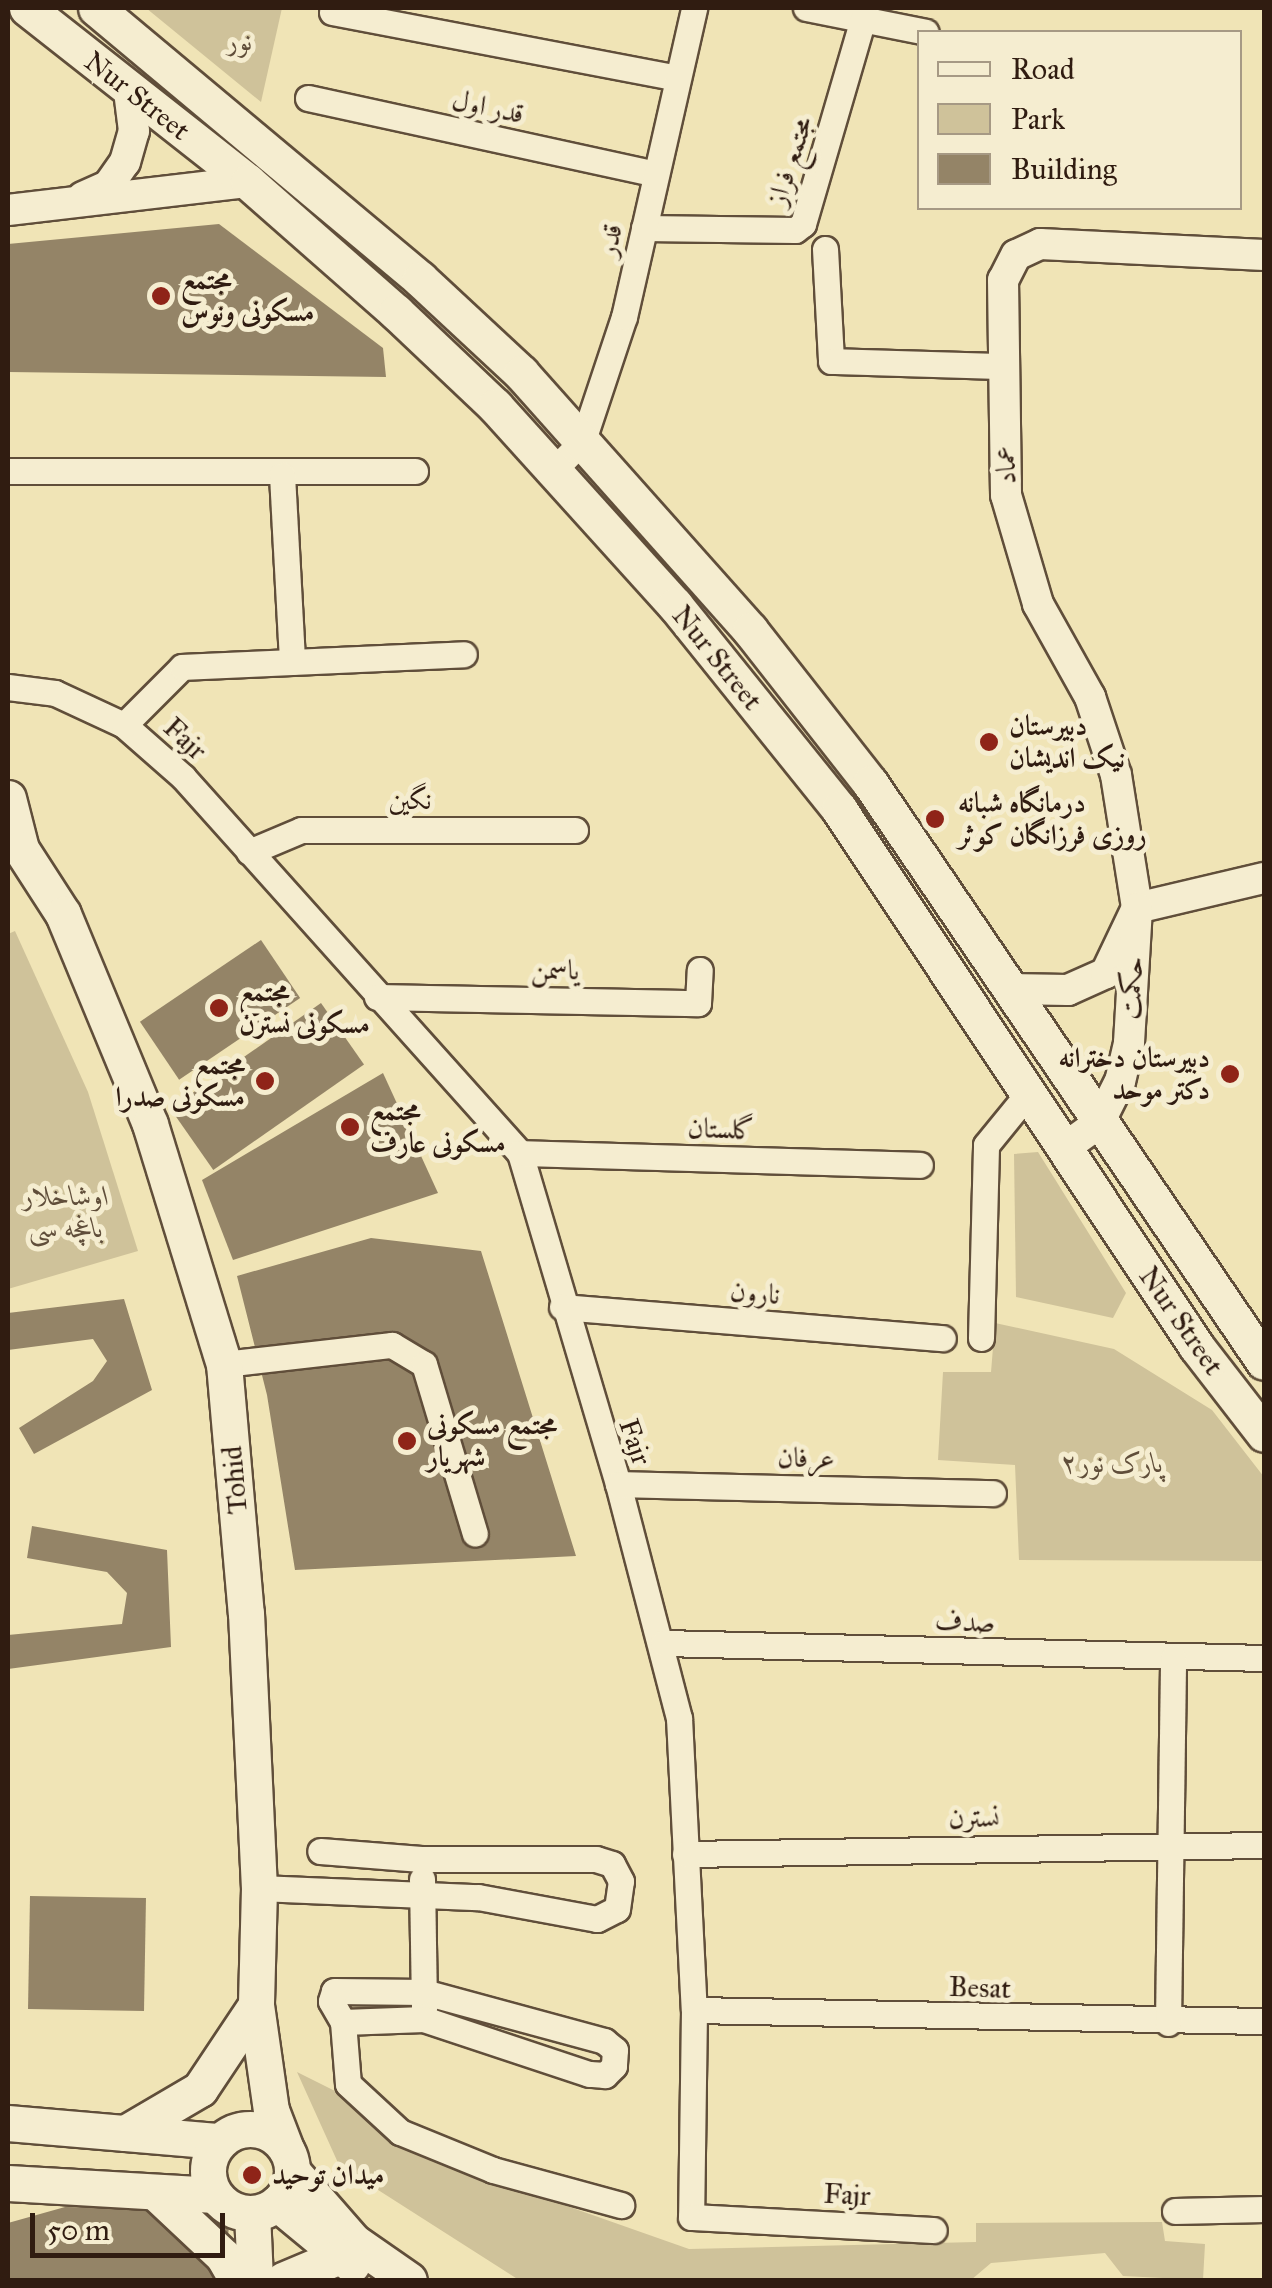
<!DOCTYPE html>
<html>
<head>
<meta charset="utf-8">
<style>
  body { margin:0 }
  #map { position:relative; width:1272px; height:2288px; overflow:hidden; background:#f0e4b6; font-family:"IM FELL Great Primer",Amiri,serif }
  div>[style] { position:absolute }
  .green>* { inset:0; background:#cfc29a }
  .building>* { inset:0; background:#948467; transform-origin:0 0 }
  .roads { filter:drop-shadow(2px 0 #604e3a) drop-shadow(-2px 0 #604e3a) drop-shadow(0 2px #604e3a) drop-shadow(0 -2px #604e3a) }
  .minor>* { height:25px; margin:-12.5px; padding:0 12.5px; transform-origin:12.5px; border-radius:12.5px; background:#f5edd0 }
  .tertiary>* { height:30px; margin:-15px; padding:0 15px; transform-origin:15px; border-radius:15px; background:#f5edd0 }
  .secondary>* { height:35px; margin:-17.5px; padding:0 17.5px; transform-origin:17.5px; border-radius:17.5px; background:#f5edd0 }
  .secondary>.ring { margin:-17.5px; padding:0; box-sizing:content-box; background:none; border:35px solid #f5edd0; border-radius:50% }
  .dots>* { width:28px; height:28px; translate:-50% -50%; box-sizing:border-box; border:5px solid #f5edd0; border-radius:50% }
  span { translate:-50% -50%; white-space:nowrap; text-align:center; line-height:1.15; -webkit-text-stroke:10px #f5edd0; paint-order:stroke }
  .park-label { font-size:28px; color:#604e3a; font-style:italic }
  .street-label { font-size:28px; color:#301c11 }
  .poi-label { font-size:28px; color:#301c11; font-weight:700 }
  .left { translate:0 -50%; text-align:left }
  .right { translate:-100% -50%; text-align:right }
  .frame { position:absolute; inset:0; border:10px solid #301c11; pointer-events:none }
  .legend { position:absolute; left:917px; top:30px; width:325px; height:180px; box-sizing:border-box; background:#f5edd0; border:2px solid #a69984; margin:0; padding:12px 18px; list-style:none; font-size:30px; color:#301c11 }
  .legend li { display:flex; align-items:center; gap:20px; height:50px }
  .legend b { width:50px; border:2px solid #a69984 }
  .scale { position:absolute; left:30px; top:2213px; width:195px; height:45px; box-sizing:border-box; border:5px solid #301c11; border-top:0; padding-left:12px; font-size:30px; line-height:35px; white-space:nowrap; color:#301c11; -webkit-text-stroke:8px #f5edd0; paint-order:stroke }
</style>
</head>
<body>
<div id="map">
  <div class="green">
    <i style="clip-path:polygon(146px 8px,282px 8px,261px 102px)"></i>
    <i style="clip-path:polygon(15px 931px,88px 1092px,138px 1251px,8px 1289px,8px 934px)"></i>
    <i style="clip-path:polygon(1038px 1152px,1126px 1293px,1113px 1318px,1016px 1297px,1014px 1154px)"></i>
    <i style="clip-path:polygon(995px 1323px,1114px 1349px,1212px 1410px,1264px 1477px,1264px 1561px,1019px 1560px,1015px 1465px,938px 1460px,943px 1372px,991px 1372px)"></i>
    <i style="clip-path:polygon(297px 2072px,343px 2095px,436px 2160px,689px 2249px,976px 2242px,976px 2223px,1162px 2222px,1165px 2241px,1205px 2244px,1203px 2280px,1123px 2276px,1105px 2253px,991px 2263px,971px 2280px,519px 2280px,339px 2165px)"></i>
  </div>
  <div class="building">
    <i style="clip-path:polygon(219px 224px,383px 348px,386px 377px,8px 372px,8px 244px)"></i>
    <i style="left:261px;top:940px;width:70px;height:146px;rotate:56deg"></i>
    <i style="left:321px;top:1003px;width:75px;height:184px;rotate:55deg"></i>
    <i style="clip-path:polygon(383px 1073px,438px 1193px,233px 1260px,202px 1180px)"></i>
    <i style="clip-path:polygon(371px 1238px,481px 1251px,576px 1556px,295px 1570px,267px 1395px,237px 1276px)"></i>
    <i style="clip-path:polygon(124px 1299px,152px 1390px,34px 1454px,19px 1428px,93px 1381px,107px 1361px,93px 1339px,8px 1350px,8px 1313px)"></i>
    <i style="clip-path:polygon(32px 1526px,167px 1550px,171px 1647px,8px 1669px,8px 1635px,122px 1624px,127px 1593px,107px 1572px,27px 1558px)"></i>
    <i style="left:30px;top:1896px;width:116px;height:113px;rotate:1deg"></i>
    <i style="clip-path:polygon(65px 2207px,231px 2209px,223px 2280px,8px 2280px,8px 2223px)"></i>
  </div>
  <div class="roads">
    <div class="minor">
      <i style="left:806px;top:8px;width:122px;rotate:11.3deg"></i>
      <i style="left:332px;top:12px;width:351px;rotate:10.8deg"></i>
      <i style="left:308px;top:98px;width:356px;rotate:12.3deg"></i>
      <i style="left:644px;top:228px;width:151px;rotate:0.8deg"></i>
      <i style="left:795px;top:230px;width:10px;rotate:-37deg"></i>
      <i style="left:803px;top:224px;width:214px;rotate:-73.7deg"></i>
      <i style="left:825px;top:249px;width:112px;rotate:86.9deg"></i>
      <i style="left:831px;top:361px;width:172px;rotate:1.7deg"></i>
      <i style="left:8px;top:471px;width:407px"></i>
      <i style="left:553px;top:471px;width:43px;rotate:-45.9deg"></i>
      <i style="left:583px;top:440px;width:130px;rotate:-71.6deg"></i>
      <i style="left:624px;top:317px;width:317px;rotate:-77.2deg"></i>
      <i style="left:282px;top:475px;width:187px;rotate:86.9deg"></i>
      <i style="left:8px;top:687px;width:47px;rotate:7.3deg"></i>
      <i style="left:55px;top:693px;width:76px;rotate:24.9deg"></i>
      <i style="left:124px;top:725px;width:79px;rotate:41.4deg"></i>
      <i style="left:183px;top:777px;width:505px;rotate:48.13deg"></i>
      <i style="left:520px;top:1153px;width:345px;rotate:73.5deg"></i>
      <i style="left:618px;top:1484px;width:242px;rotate:75.4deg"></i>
      <i style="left:679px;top:1718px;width:292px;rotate:87.1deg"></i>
      <i style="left:694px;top:2010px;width:207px;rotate:90.8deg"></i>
      <i style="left:691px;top:2217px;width:243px;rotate:3.1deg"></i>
      <i style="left:124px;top:725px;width:82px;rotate:-45deg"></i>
      <i style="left:182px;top:667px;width:282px;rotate:-2.6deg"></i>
      <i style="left:249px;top:852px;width:56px;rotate:-22.9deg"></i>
      <i style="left:301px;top:830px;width:274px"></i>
      <i style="left:377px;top:997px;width:321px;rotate:1.1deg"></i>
      <i style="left:698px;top:1003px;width:33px;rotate:-87deg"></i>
      <i style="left:520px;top:1153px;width:400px;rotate:1.7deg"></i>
      <i style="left:562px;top:1307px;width:382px;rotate:4.7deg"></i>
      <i style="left:981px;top:1338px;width:193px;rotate:-88.5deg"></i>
      <i style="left:986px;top:1145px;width:63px;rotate:-50.8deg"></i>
      <i style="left:224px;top:1364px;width:169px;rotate:-6.5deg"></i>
      <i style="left:392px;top:1345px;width:37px;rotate:31deg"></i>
      <i style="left:424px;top:1364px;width:177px;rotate:73.3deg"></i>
      <i style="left:618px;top:1484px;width:375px;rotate:1.4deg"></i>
      <i style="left:663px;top:1643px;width:601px;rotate:1.43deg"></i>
      <i style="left:685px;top:1854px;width:579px;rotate:-0.89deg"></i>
      <i style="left:422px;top:1879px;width:130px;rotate:89.1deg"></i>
      <i style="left:259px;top:1888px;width:219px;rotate:2.4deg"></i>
      <i style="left:478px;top:1897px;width:121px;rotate:10.5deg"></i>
      <i style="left:597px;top:1919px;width:22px;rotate:-27deg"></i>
      <i style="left:617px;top:1909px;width:28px;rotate:-82deg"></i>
      <i style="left:621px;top:1881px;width:19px;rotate:-118deg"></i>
      <i style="left:612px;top:1864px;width:17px;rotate:-163deg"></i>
      <i style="left:596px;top:1859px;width:175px;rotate:180deg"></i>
      <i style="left:421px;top:1859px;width:101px;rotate:-175.5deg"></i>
      <i style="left:334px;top:1991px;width:90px;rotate:0.6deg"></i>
      <i style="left:424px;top:1992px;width:187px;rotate:15.2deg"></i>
      <i style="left:604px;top:2041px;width:14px;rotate:39deg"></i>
      <i style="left:615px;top:2050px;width:16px;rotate:94deg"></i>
      <i style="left:614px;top:2066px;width:13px;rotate:135deg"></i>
      <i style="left:605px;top:2075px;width:16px;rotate:-176deg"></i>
      <i style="left:589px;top:2074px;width:174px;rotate:-161.6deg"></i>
      <i style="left:424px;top:2019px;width:81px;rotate:177.9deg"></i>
      <i style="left:343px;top:2022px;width:24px;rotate:-120deg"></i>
      <i style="left:331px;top:2001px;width:10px;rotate:-73deg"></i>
      <i style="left:694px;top:2010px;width:570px;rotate:1.11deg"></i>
      <i style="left:343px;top:2022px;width:62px;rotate:85.4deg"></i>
      <i style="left:348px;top:2084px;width:71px;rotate:42.7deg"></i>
      <i style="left:400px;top:2132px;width:100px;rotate:22.2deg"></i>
      <i style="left:493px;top:2170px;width:133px;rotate:15.3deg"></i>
      <i style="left:1168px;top:2023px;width:365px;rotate:-89.2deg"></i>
      <i style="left:1175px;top:2211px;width:89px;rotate:-1.3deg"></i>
    </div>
    <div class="tertiary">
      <i style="left:83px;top:197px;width:27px;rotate:-24deg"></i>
      <i style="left:108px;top:186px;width:29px;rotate:-55deg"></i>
      <i style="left:125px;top:162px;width:32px;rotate:-74deg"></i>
      <i style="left:134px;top:131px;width:40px;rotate:-97.1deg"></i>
      <i style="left:8px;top:210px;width:242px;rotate:-6.7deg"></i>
      <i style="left:1264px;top:255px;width:224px;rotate:-177.2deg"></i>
      <i style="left:1040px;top:244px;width:26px;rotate:155deg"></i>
      <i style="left:1016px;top:255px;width:28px;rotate:117deg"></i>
      <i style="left:1003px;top:280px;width:215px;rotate:89.2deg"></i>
      <i style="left:1006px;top:495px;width:114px;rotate:73.6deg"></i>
      <i style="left:1038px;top:604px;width:107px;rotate:60.8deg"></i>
      <i style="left:1090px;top:697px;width:82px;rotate:71.6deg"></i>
      <i style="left:1116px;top:775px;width:135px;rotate:81deg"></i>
      <i style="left:1137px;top:908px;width:130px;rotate:-13.3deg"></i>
      <i style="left:1009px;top:989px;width:59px;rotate:1deg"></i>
      <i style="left:1068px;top:990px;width:42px;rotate:-24.1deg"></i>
      <i style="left:1106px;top:973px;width:72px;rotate:-64.5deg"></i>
      <i style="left:1137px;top:908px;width:135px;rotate:93.4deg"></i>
      <i style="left:1129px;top:1043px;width:39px;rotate:103deg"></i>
      <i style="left:1120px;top:1081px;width:47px;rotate:116.6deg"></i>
      <i style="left:1099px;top:1123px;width:44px;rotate:144.2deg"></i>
    </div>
    <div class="secondary">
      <i style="left:27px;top:8px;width:281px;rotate:38.2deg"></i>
      <i style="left:248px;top:182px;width:197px;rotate:41.3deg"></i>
      <i style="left:396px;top:312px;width:137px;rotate:43.5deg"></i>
      <i style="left:495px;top:406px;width:268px;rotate:47.9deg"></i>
      <i style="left:675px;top:605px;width:262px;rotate:51.2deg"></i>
      <i style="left:839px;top:809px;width:645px;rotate:56.38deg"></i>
      <i style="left:1196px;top:1346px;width:111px;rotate:52.3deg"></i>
      <i style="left:96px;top:8px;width:422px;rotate:39.9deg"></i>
      <i style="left:420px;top:279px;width:138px;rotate:42.9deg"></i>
      <i style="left:521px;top:373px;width:344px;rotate:48.3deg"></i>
      <i style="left:750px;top:630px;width:194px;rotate:51.9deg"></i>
      <i style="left:870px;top:783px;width:700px;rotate:55.77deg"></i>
      <i style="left:8px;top:798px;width:53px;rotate:75.7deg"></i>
      <i style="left:21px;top:849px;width:77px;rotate:57.1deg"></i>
      <i style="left:63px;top:914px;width:227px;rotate:67.5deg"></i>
      <i style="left:150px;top:1124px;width:251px;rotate:72.9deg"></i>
      <i style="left:224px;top:1364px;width:250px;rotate:85deg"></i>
      <i style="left:246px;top:1613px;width:275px;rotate:87.3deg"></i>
      <i style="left:259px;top:1888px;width:117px;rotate:91.5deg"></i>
      <i style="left:256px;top:2005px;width:106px;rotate:81.9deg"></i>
      <i style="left:271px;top:2110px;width:42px;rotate:69deg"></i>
      <i style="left:8px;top:2123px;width:212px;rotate:4.9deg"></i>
      <i class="ring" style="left:208px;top:2129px;width:49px;height:49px"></i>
      <i style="left:125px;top:2133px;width:87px;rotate:-30.4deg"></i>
      <i style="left:200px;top:2089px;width:101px;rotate:-56.3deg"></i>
      <i style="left:292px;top:2171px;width:93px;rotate:48.9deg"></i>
      <i style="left:353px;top:2241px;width:68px;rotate:34.9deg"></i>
      <i style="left:8px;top:2183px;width:207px;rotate:3.3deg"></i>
      <i style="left:156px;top:2193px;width:92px;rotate:43.2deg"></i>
      <i style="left:223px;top:2256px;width:28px;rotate:60deg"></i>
      <i style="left:277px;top:2203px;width:97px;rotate:39.6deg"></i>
      <i style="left:252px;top:2213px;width:67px;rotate:87.4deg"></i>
      <i style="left:283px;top:2280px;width:62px;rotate:-22.8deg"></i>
    </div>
  </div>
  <div class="dots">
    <i style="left:161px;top:296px;background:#8f2418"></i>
    <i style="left:989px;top:742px;background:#8f2418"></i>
    <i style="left:935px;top:819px;background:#8f2418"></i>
    <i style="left:219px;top:1008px;background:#8f2418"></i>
    <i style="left:1230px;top:1074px;background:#8f2418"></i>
    <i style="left:265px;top:1081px;background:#8f2418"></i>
    <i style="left:350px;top:1127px;background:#8f2418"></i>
    <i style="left:407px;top:1441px;background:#8f2418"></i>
    <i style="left:252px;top:2175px;background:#8f2418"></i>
  </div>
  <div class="park-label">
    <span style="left:240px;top:41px">نور</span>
    <span style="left:66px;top:1212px">اوشاخلار<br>باغچه سی</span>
    <span style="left:1113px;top:1463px">پارک نور۲</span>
  </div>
  <div class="street-label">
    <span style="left:137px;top:96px;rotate:38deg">Nur Street</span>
    <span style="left:488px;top:107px;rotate:12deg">قدر اول</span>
    <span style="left:790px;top:161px;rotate:-72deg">مجتمع فراز</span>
    <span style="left:610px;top:240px;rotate:-77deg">قدر</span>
    <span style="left:1006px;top:465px;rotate:-92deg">عماد</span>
    <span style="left:717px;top:658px;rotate:51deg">Nur Street</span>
    <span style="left:185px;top:739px;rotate:43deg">Fajr</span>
    <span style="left:410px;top:800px">نگین</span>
    <span style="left:555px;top:970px;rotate:1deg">یاسمن</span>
    <span style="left:1132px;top:988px;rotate:-87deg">حکمت</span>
    <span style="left:721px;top:1129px;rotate:2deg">گلستان</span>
    <span style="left:755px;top:1293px;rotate:5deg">نارون</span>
    <span style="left:1181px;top:1321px;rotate:55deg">Nur Street</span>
    <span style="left:635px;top:1442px;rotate:71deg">Fajr</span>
    <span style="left:806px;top:1458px;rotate:1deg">عرفان</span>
    <span style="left:235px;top:1480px;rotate:-95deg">Tohid</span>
    <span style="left:965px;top:1622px;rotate:2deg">صدف</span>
    <span style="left:974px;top:1818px;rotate:-1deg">نسترن</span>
    <span style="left:980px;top:1988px;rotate:2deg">Besat</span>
    <span style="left:847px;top:2195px;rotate:3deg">Fajr</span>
  </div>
  <div class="poi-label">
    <span class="left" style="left:181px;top:296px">مجتمع<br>مسکونی ونوس</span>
    <span class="left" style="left:1009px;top:742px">دبیرستان<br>نیک اندیشان</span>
    <span class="left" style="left:958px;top:819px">درمانگاه شبانه<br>روزی فرزانگان کوثر</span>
    <span class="left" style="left:239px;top:1008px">مجتمع<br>مسکونی نسترن</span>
    <span class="right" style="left:1210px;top:1074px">دبیرستان دخترانه<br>دکتر موحد</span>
    <span class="right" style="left:245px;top:1081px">مجتمع<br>مسکونی صدرا</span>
    <span class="left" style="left:370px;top:1127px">مجتمع<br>مسکونی عارف</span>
    <span class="left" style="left:427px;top:1441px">مجتمع مسکونی<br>شهریار</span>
    <span class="left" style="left:272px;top:2175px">میدان توحید</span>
  </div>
  <div class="frame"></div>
  <ul class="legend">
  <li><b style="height:12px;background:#f5edd0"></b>Road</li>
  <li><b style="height:28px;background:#cfc29a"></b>Park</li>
  <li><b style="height:28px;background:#948467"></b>Building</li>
  </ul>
  <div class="scale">50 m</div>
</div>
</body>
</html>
